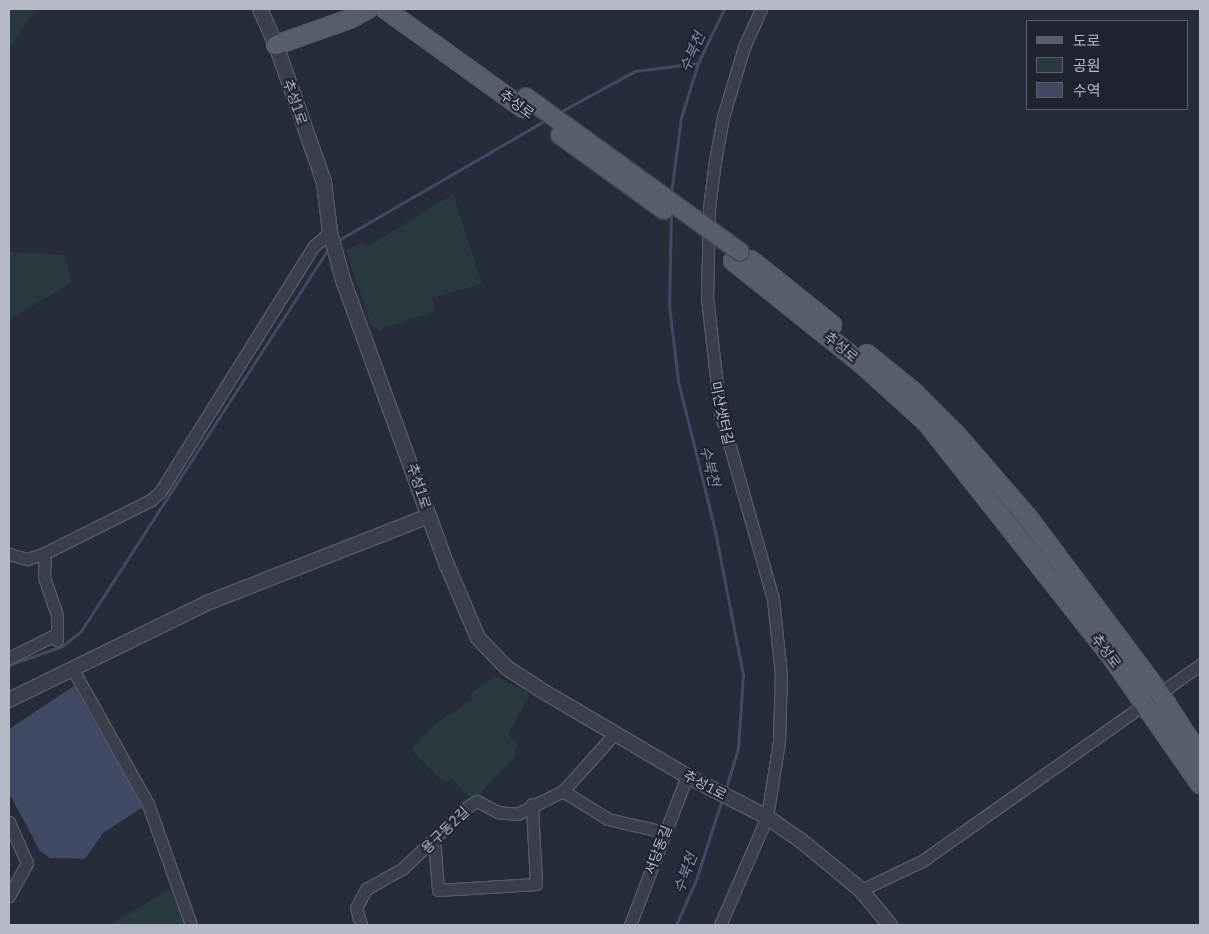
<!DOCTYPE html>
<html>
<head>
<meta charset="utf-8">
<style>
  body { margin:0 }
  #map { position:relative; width:1209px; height:934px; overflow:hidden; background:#272c3b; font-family:"IBM Plex Sans","Noto Sans KR",sans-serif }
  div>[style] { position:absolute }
  .green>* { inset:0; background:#2a393d }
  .water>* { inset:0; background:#404a64 }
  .stream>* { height:3px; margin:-1.5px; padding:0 1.5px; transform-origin:1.5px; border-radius:1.5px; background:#404a64 }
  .roads { filter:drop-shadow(1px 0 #555a66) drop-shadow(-1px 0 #555a66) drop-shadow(0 1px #555a66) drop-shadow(0 -1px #555a66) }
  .minor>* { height:11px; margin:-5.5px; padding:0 5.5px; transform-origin:5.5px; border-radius:5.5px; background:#3a3f4b }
  .tertiary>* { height:14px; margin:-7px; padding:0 7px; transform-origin:7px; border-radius:7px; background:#3a3f4b }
  .primary>* { height:18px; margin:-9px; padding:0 9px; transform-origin:9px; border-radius:9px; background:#595e6b }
  .bridges { filter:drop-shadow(1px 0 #434854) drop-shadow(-1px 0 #434854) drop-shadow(0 1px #434854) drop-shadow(0 -1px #434854) }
  .primary-bridge>* { height:18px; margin:-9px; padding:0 9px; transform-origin:9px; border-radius:9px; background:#595e6b }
  span { translate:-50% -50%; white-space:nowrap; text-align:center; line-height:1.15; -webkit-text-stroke:4px #1f2430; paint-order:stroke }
  .street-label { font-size:14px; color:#b6bac6 }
  .water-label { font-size:15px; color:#828daa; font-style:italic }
  .frame { position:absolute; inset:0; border:10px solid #b6bac6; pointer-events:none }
  .legend { position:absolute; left:1026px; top:20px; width:162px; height:90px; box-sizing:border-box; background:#1f2430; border:1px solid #5b606c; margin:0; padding:6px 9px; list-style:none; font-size:15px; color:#b6bac6 }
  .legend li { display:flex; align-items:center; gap:10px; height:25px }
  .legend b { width:25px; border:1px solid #5b606c }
</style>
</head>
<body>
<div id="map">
  <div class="green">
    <i style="clip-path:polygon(9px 9px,36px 9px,9px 49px)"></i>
    <i style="clip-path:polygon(453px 194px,482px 284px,432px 298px,436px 311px,379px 330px,371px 325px,346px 251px,360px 243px,369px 246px)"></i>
    <i style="clip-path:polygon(9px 252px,65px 255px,72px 282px,9px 320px)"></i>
    <i style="clip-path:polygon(496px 676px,530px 694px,508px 735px,518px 745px,512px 761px,473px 801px,452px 779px,444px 783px,411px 750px,431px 727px,473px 699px,469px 695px)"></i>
    <i style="clip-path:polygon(173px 887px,188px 925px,113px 925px,113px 923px)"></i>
  </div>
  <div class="water">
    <i style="clip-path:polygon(74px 686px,143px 807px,103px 833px,85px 859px,50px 858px,40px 851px,9px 793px,9px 729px)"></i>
  </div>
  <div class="stream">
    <i style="left:558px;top:113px;width:88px;rotate:-28.6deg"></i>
    <i style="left:635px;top:71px;width:64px;rotate:-7.2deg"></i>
    <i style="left:671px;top:193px;width:76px;rotate:-82.4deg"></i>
    <i style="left:681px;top:118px;width:58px;rotate:-72.8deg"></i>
    <i style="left:698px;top:63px;width:60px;rotate:-64.3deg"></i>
    <i style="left:671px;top:212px;width:93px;rotate:91.2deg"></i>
    <i style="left:669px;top:305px;width:77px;rotate:83.2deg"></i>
    <i style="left:678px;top:381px;width:154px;rotate:76.1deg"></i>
    <i style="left:715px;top:531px;width:147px;rotate:79deg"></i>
    <i style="left:743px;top:675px;width:73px;rotate:93.9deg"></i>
    <i style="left:738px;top:748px;width:45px;rotate:106.8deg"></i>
    <i style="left:337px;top:241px;width:241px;rotate:-30.1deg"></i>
    <i style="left:9px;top:665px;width:56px;rotate:-19.7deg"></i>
    <i style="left:62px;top:646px;width:24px;rotate:-38deg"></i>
    <i style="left:81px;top:631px;width:456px;rotate:-57.1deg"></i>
    <i style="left:676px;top:925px;width:49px;rotate:-66deg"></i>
    <i style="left:696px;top:880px;width:85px;rotate:-72.2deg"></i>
  </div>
  <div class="roads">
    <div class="minor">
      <i style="left:9px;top:554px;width:19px;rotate:16deg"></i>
      <i style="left:27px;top:559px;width:19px;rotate:-18deg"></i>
      <i style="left:57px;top:640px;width:25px;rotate:-90deg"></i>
      <i style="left:57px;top:615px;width:40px;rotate:-108.9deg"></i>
      <i style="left:44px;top:577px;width:24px;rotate:-88deg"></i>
      <i style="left:45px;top:553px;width:119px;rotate:-26.6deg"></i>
      <i style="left:151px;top:500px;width:12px;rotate:-42deg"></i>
      <i style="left:160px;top:492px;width:290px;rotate:-58deg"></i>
      <i style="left:314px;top:246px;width:21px;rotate:-41deg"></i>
      <i style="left:9px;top:658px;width:51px;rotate:-26.6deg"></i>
      <i style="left:72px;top:668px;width:156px;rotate:60.8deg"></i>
      <i style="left:148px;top:804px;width:128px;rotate:70.4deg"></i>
      <i style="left:563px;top:791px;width:53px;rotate:31.9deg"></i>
      <i style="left:608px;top:819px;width:57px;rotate:13.1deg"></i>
      <i style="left:9px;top:822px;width:45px;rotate:66.3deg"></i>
      <i style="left:27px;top:863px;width:38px;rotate:119deg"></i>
      <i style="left:434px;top:838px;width:52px;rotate:85.6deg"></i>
      <i style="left:438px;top:890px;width:98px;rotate:-3.5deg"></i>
      <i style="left:536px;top:884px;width:80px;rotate:-92.9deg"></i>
      <i style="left:861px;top:890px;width:68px;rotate:-25.4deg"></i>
      <i style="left:922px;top:861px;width:340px;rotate:-35.2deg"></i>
      <i style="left:361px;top:925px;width:18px;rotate:-106deg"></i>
      <i style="left:356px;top:908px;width:21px;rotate:-62deg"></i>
      <i style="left:366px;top:889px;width:41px;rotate:-29.1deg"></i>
      <i style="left:402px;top:869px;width:90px;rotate:-43.6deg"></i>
      <i style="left:467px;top:807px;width:12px;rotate:-31deg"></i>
      <i style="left:477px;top:801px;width:24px;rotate:28deg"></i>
      <i style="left:498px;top:812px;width:19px;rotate:6deg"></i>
      <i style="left:517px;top:814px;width:51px;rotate:-26.6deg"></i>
      <i style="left:563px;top:791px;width:78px;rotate:-48.1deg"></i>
      <i style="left:630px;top:925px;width:160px;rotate:-69.1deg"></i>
      <i style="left:720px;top:925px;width:118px;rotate:-66.5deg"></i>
      <i style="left:767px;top:817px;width:77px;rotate:-81deg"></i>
      <i style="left:779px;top:741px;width:66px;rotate:-88.3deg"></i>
      <i style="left:781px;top:675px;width:76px;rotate:-96deg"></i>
      <i style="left:773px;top:599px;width:194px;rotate:-105.8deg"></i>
      <i style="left:720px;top:412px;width:115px;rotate:-96.5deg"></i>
      <i style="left:707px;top:298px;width:90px;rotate:-88.7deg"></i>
      <i style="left:709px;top:208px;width:47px;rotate:-82.7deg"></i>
      <i style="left:715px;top:161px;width:45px;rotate:-79.7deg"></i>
      <i style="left:723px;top:117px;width:73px;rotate:-73.3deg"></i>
      <i style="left:744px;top:47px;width:42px;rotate:-65.9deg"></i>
    </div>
    <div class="tertiary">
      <i style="left:260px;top:9px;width:39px;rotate:66deg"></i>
      <i style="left:276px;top:45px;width:145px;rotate:70.7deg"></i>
      <i style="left:324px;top:182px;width:50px;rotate:83.2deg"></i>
      <i style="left:330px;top:232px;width:50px;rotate:74.8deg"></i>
      <i style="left:343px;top:280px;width:303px;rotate:70deg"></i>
      <i style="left:447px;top:565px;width:79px;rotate:67deg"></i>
      <i style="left:478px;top:638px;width:42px;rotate:46deg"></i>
      <i style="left:507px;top:668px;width:40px;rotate:32.9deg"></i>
      <i style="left:541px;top:690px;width:169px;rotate:30.5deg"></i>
      <i style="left:687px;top:776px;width:90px;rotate:27.1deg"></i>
      <i style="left:767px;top:817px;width:39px;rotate:35deg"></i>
      <i style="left:799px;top:839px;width:80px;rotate:39.4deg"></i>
      <i style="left:861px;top:890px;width:45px;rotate:50.4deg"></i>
      <i style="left:9px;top:700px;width:220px;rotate:-26.1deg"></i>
      <i style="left:207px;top:603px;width:238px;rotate:-21.4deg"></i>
    </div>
    <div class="primary">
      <i style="left:385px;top:9px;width:170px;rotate:35.7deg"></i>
      <i style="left:276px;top:45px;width:78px;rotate:-19.4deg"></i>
      <i style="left:350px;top:19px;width:21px;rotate:-29deg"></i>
      <i style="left:751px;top:260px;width:104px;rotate:38.7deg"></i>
      <i style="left:733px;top:261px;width:165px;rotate:38.6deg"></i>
      <i style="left:862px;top:364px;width:86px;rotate:42.2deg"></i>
      <i style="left:926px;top:422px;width:298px;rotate:51.7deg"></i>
      <i style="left:1111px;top:656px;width:156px;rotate:55.2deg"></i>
      <i style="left:867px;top:354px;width:62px;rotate:39.1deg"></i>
      <i style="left:915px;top:393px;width:57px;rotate:45deg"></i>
      <i style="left:955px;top:433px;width:110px;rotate:49.1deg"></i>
      <i style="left:1027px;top:516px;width:222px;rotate:53.2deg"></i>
      <i style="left:1160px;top:694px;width:74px;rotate:57.2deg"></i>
    </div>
  </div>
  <div class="bridges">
    <div class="primary-bridge">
      <i style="left:526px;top:97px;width:264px;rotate:35.9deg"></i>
      <i style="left:560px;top:135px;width:128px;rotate:35.8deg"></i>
    </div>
  </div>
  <div class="street-label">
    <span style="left:295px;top:102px;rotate:71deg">추성1로</span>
    <span style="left:517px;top:104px;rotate:36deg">추성로</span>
    <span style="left:841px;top:347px;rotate:39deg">추성로</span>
    <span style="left:722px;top:413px;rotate:78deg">미산샛터길</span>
    <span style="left:419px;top:486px;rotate:72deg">추성1로</span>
    <span style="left:1106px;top:651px;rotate:53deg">추성로</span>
    <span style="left:705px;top:785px;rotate:28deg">추성1로</span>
    <span style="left:445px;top:830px;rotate:-44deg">용구동2길</span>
    <span style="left:658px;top:850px;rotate:-69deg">서당동길</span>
  </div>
  <div class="water-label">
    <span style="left:692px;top:52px;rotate:-67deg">수북천</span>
    <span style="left:710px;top:466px;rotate:76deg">수북천</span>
    <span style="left:685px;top:873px;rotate:-70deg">수북천</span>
  </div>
  <div class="frame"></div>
  <ul class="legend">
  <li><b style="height:6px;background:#595e6b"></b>도로</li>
  <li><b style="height:14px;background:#2a393d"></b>공원</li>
  <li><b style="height:14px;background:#404a64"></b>수역</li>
  </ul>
</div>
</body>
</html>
